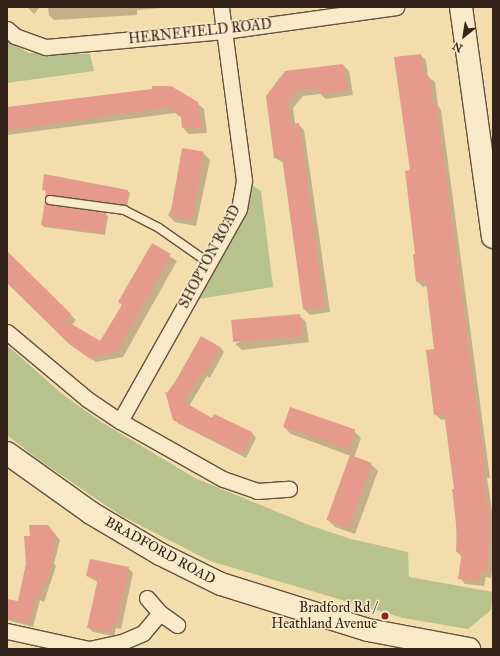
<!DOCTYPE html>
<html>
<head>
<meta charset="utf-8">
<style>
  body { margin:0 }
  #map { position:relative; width:500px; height:656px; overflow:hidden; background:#f4ddac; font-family:"IM FELL Great Primer",serif }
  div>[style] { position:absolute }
  .green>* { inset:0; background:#b7c28d }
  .shadow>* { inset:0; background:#0003 }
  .building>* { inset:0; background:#e59a8b; transform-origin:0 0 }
  .roads { filter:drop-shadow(1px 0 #64523e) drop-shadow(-1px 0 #64523e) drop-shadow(0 1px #64523e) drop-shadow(0 -1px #64523e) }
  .lane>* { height:8px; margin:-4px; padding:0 4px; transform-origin:4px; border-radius:4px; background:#f8e9c9 }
  .street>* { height:15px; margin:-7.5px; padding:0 7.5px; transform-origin:7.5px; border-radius:7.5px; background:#f8e9c9 }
  .secondary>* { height:22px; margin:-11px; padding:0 11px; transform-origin:11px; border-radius:11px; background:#f8e9c9 }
  .dots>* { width:11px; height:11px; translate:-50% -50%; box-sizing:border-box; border:2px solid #f8e9c9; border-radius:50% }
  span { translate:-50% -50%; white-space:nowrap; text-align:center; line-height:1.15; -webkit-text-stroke:3px #f8e9c9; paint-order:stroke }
  .street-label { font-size:14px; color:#34231a }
  .poi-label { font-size:14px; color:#34231a }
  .right { translate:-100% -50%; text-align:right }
  .frame { position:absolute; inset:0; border:8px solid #34231a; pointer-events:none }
  .north { position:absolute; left:444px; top:16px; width:40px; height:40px; -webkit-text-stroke:3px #f8e9c9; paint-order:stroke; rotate:210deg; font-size:11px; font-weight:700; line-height:16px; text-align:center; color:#34231a }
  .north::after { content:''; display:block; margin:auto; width:14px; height:18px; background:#34231a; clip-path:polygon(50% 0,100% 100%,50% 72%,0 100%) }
</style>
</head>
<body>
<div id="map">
  <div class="green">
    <i style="clip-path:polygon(7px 40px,29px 53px,90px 54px,94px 71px,7px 83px)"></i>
    <i style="clip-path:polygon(244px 180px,261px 191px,273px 287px,187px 301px,239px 209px)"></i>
    <i style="clip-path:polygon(7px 345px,62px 394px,103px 423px,195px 478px,309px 525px,351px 539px,408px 552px,409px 577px,493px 592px,491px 610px,468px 629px,403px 618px,210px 561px,120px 515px,39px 460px,7px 435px)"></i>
  </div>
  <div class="shadow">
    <i style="clip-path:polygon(27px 7px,40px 7px,34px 14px)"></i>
    <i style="clip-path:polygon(48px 7px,176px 7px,137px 10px,137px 15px,54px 20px,49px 15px)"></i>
    <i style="clip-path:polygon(420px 55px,426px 60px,428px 77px,435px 82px,438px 106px,441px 110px,490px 478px,487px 478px,493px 517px,493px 561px,491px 578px,486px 577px,484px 586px,465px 584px,460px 578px,462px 557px,457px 552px,455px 490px,446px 419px,441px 420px,435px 414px,435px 350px,427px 286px,423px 287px,417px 281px,411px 171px)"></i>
    <i style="clip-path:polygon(343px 65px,349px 71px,353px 95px,326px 99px,320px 94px,303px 96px,293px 108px,295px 124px,298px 124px,304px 130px,330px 312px,310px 315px,304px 309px,284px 163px,275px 158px,267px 96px)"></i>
    <i style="clip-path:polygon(197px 103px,204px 109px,207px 133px,189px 134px,183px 128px,182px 118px,175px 113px,7px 135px,7px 108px)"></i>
    <i style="clip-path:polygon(203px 153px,210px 160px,196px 226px,175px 222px,168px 215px)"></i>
    <i style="clip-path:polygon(evenodd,43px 189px,128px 191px,130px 193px,127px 206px,53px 196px,48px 199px,47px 192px,43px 189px,56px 193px,48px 197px,48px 195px,56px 193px)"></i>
    <i style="clip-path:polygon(49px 206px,106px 214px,108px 216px,105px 235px,44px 227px,42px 224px)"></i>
    <i style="clip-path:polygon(152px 245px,177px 261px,123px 357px,96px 362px,75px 348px,7px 282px,7px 254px,76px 320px,72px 325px,100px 342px,123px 305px)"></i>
    <i style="clip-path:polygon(299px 315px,306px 322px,309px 342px,242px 350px,235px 344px)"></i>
    <i style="clip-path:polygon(220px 347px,224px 352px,210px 378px,207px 376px,189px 406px,212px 420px,252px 433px,256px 438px,246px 458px,179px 424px,174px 419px,167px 393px)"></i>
    <i style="clip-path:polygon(284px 427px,354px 431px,361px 438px,354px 458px,371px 464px,378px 471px,355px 534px,335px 527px,328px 520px,351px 456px,291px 434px)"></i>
    <i style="clip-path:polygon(52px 531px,60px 540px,54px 564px,56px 566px,44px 602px,40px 600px,33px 627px,7px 620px,7px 600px,19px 602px,31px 537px)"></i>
    <i style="clip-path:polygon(128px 568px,133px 573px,121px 629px,116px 628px,114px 636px,93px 632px,88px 627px,98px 582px,87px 576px)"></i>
  </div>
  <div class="building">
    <i style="clip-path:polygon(421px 54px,424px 76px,429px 76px,433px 103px,436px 103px,485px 472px,482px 473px,489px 520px,488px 555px,486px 573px,480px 572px,479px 581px,458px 579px,462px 552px,456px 552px,457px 532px,452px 489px,454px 489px,444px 413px,434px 415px,426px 350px,434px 349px,426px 280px,416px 282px,413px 255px,415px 254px,405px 171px,410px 170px,394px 57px)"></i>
    <i style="clip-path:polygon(343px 64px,347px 90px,319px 94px,318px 88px,297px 90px,288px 102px,290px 124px,299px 123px,324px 307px,303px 309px,282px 157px,274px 158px,266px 96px,285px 71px)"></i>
    <i style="clip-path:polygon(152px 86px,171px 86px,198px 102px,202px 127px,182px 128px,181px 117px,167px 107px,7px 130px,7px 107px,152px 89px)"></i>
    <i style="left:182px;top:148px;width:22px;height:69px;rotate:10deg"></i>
    <i style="clip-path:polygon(44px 174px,128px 190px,126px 205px,51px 195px,45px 198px,46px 190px,42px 190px)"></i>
    <i style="clip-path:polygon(45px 201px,49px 205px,106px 213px,103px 233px,41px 225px)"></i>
    <i style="clip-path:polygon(152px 243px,171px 254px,117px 351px,89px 358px,68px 343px,7px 283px,7px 251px,71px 314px,65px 320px,100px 341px,122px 305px,118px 302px)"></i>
    <i style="left:300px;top:314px;width:22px;height:69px;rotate:85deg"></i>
    <i style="clip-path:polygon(201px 336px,220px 347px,205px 374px,202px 372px,184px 402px,212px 418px,214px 414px,252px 432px,242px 454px,173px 420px,165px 391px,167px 393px,176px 380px)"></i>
    <i style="left:290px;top:407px;width:69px;height:21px;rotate:19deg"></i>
    <i style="left:350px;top:455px;width:23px;height:69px;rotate:20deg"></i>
    <i style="clip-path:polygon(29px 525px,48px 525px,56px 535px,47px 582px,44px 582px,40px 598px,35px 597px,29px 623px,7px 618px,7px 599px,18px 601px,26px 564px,24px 536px,30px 536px)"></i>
    <i style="clip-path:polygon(90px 559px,129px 567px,116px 625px,112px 624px,110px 632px,87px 628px,98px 578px,86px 576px)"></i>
  </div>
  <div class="roads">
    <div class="lane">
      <i style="left:50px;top:200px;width:75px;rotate:7.7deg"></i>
      <i style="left:124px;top:210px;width:39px;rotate:27deg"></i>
      <i style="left:159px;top:228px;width:61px;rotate:35deg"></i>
    </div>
    <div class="street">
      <i style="left:7px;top:29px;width:11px;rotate:41deg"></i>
      <i style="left:15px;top:36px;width:33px;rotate:20deg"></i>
      <i style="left:46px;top:47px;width:179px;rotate:-5.1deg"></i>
      <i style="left:224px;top:31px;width:174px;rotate:-7.9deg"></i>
      <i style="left:7px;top:332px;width:104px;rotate:39.9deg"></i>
      <i style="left:87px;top:399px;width:40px;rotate:34deg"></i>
      <i style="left:120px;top:421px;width:118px;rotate:29.4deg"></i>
      <i style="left:223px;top:479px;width:36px;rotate:19deg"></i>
      <i style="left:257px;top:491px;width:32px;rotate:-4deg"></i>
      <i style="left:120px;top:421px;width:243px;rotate:-60.7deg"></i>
      <i style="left:239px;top:209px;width:29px;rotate:-80deg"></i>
      <i style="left:244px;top:180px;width:175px;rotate:-97.6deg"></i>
      <i style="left:147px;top:598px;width:20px;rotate:49deg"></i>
      <i style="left:160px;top:613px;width:21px;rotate:35deg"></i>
      <i style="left:7px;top:631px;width:84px;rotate:12.4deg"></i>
      <i style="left:89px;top:649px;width:34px;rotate:-12deg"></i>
      <i style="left:122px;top:642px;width:23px;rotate:-23deg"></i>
      <i style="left:143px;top:633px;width:26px;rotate:-50deg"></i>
    </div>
    <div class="secondary">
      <i style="left:461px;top:7px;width:232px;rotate:82.1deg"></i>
      <i style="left:7px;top:453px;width:103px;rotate:35.5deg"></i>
      <i style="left:91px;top:513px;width:80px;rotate:30.7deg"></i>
      <i style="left:160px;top:554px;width:68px;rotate:26.2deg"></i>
      <i style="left:221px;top:584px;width:154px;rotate:17.4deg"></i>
      <i style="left:368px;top:630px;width:103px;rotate:10.7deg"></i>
    </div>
  </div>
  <div class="dots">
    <i style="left:385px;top:616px;background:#8f2418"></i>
  </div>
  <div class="street-label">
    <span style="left:200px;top:32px;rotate:-6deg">HERNEFIELD ROAD</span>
    <span style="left:210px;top:257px;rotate:-62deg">SHOPTON ROAD</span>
    <span style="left:160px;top:551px;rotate:29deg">BRADFORD ROAD</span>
  </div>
  <div class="poi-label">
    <span class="right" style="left:377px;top:616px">Bradford Rd /<br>Heathland Avenue</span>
  </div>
  <div class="frame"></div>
  <div class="north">N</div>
</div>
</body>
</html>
